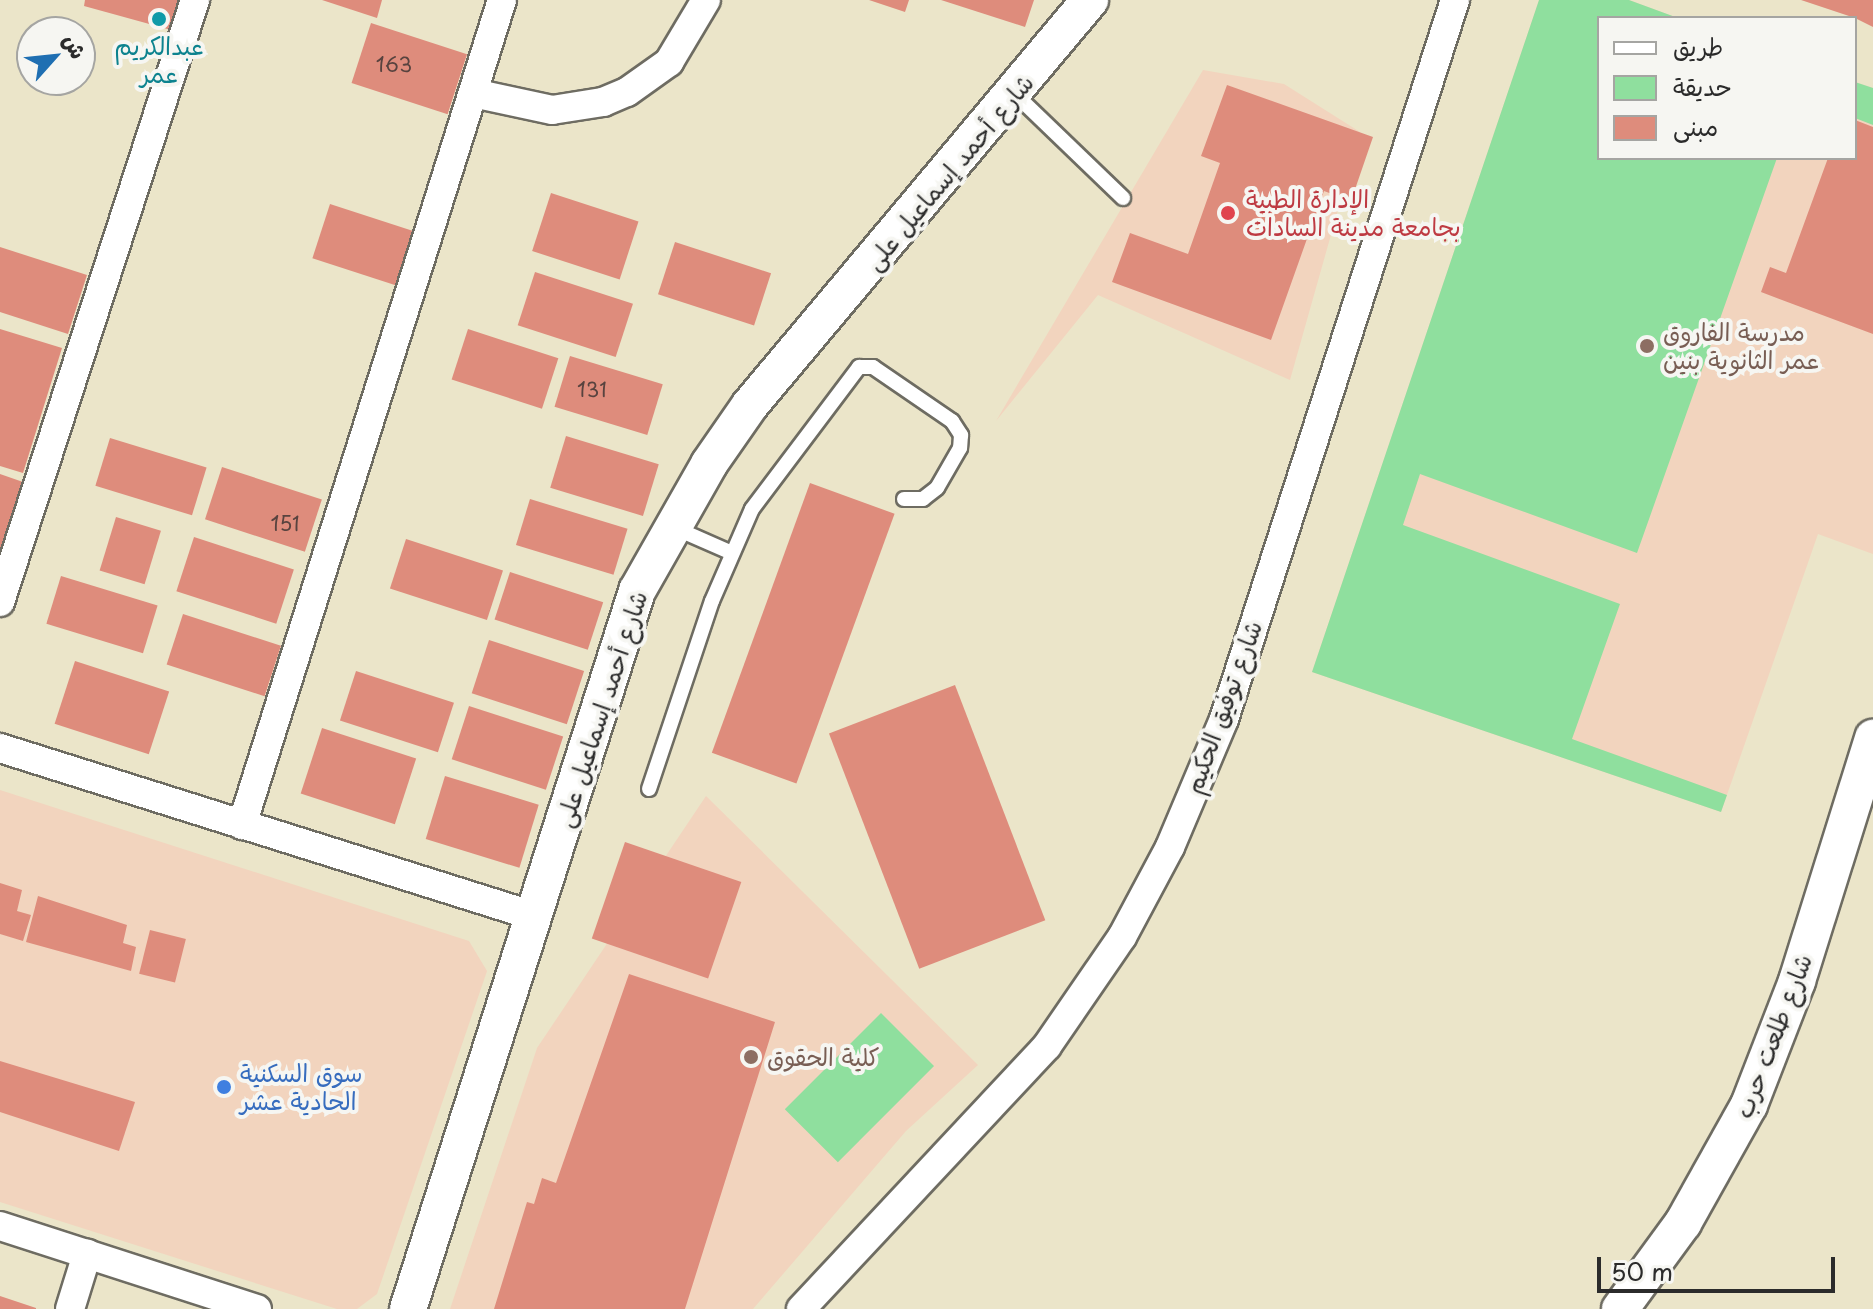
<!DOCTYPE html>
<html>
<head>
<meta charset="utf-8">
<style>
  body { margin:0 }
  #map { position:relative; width:1873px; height:1309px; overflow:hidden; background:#ebe5c9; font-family:"Playpen Sans","Playpen Sans Arabic",sans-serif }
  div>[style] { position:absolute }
  .built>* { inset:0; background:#f2d4be }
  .green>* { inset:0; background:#8fdf9e; transform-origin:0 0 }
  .building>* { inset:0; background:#de8c7c; transform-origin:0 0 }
  .roads { filter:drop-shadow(2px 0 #6e6c62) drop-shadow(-2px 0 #6e6c62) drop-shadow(0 2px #6e6c62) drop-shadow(0 -2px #6e6c62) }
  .service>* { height:14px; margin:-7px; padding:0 7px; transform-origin:7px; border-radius:7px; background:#fff }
  .minor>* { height:28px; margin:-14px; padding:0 14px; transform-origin:14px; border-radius:14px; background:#fff }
  .tertiary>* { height:36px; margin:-18px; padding:0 18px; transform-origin:18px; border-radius:18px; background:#fff }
  .dots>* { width:22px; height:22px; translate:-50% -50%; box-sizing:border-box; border:4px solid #f6f6f2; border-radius:50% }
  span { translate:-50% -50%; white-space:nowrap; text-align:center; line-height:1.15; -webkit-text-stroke:8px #f6f6f2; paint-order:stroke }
  .number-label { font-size:20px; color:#58433f }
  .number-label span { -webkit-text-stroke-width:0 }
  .culture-label { font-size:24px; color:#0d838f }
  .street-label { font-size:24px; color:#2b2b2b }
  .health-label { font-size:24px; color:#be3a42 }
  .left { translate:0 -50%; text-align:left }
  .education-label { font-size:24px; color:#785e54 }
  .shop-label { font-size:24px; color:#366cbe }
  .legend { position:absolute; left:1597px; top:16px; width:260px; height:144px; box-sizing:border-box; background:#f6f6f2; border:2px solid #a5a5a2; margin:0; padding:10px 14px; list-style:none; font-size:24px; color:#2b2b2b }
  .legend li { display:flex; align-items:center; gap:16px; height:40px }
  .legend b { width:40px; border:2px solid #a5a5a2 }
  .north { position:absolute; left:16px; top:16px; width:80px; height:80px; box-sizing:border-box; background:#f6f6f2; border:2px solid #a5a5a2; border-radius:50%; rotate:63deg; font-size:22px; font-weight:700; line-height:32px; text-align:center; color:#2b2b2b }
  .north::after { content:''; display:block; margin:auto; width:28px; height:36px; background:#1f6fb2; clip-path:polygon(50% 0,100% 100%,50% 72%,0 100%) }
  .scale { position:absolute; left:1597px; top:1257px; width:238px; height:36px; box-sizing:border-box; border:4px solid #2b2b2b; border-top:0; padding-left:10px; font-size:24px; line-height:28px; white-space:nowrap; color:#2b2b2b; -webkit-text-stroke:6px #f6f6f2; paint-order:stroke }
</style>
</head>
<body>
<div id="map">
  <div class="built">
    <i style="clip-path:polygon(1539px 0,1629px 0,1678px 18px,1599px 18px,1599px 158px,1855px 158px,1855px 82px,1873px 88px,1873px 554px,1818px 534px,1721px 812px,1312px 672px)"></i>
    <i style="clip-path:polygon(1203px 70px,1284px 84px,1360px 132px,1290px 380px,1098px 295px,996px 421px)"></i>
    <i style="clip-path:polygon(0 790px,469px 941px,487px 971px,377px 1294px,357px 1309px,337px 1309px,0 1202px)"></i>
    <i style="clip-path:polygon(706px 796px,978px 1065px,906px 1131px,753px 1309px,450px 1309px,537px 1048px)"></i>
  </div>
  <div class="green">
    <i style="clip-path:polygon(1539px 0,1629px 0,1678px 18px,1599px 18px,1599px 158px,1777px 158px,1637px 553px,1420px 474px,1403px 525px,1620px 604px,1572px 739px,1727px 795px,1721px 812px,1312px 672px)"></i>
    <i style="clip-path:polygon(1855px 82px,1873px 88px,1873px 125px,1855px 118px)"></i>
    <i style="left:881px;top:1013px;width:75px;height:136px;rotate:45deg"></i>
  </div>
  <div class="building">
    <i style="clip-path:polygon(85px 0,190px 0,182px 33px,84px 6px)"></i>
    <i style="clip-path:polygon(322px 0,382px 0,377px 18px)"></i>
    <i style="clip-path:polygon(869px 0,909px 0,905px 12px)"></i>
    <i style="clip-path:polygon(941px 0,1034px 0,1025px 27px)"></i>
    <i style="clip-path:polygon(1801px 0,1873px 0,1873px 27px,1855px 18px)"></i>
    <i style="left:371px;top:23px;width:101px;height:63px;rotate:18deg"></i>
    <i style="clip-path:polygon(1227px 85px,1373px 137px,1351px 201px,1324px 191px,1271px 340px,1112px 282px,1130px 233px,1188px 254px,1220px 163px,1201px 156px)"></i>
    <i style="clip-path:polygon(1855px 120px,1873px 127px,1873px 334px,1761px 292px,1770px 267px,1786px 273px,1828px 158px,1855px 158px)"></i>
    <i style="left:551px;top:193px;width:92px;height:61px;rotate:18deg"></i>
    <i style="left:330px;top:204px;width:102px;height:57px;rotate:18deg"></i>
    <i style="left:675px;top:242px;width:101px;height:55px;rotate:18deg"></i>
    <i style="clip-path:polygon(0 247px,87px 275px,68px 334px,0 312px)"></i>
    <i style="left:535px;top:272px;width:103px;height:56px;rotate:18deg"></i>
    <i style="clip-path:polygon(0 329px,62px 348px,23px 473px,0 466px)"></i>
    <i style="left:468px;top:329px;width:95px;height:53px;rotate:18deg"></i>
    <i style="left:570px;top:356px;width:97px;height:53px;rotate:17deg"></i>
    <i style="left:566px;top:436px;width:97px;height:54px;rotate:17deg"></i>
    <i style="left:110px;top:438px;width:101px;height:50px;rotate:17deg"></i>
    <i style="left:222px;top:467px;width:105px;height:55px;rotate:18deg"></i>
    <i style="clip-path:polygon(0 474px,23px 482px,1px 554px,0 554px)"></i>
    <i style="left:810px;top:483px;width:90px;height:287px;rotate:20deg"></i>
    <i style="left:530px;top:499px;width:102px;height:48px;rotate:17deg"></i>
    <i style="left:116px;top:517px;width:47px;height:56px;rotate:17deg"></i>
    <i style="left:194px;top:537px;width:105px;height:57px;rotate:18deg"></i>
    <i style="left:406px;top:539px;width:102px;height:52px;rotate:18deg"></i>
    <i style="left:510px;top:572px;width:98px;height:50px;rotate:18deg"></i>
    <i style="left:61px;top:576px;width:101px;height:50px;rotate:17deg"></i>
    <i style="left:183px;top:614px;width:103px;height:53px;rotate:18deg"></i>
    <i style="left:489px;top:640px;width:100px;height:56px;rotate:18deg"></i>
    <i style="left:75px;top:661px;width:99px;height:66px;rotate:18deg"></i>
    <i style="left:356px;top:671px;width:103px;height:52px;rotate:18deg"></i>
    <i style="left:955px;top:685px;width:252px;height:135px;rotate:69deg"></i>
    <i style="left:469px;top:706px;width:99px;height:56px;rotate:18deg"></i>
    <i style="left:322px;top:728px;width:99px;height:69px;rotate:18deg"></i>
    <i style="left:445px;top:776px;width:98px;height:66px;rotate:17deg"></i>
    <i style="left:625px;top:842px;width:123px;height:102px;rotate:19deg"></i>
    <i style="clip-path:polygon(0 883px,22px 890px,17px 911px,31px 915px,23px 941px,0 934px)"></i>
    <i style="clip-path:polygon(38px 896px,127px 925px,123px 943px,136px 947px,131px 971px,26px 942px)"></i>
    <i style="left:150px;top:930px;width:37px;height:45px;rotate:14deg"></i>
    <i style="clip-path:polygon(629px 974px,775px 1022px,685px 1309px,494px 1309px,527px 1202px,534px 1204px,542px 1178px,556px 1183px)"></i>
    <i style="clip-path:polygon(0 1061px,135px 1102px,119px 1151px,0 1112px)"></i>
    <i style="clip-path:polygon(0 1296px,36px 1308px,36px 1309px,0 1309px)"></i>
  </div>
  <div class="roads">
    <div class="service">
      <i style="left:1015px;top:94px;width:150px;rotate:43.9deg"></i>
      <i style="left:675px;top:528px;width:62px;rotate:23.7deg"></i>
      <i style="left:649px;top:789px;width:198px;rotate:-71.5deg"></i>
      <i style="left:712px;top:601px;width:100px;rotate:-66.5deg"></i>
      <i style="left:752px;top:509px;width:178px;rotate:-53deg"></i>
      <i style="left:859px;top:367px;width:14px"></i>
      <i style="left:873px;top:367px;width:96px;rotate:34.4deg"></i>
      <i style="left:952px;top:421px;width:17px;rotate:57deg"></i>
      <i style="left:961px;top:435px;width:13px;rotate:94deg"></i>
      <i style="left:960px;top:448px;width:46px;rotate:119.9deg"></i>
      <i style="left:937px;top:488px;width:18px;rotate:142deg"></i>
      <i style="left:923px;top:499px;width:19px;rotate:180deg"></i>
    </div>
    <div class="minor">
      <i style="left:473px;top:93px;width:81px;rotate:12.1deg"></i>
      <i style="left:552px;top:110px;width:52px;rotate:-8.9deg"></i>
      <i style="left:603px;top:102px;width:26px;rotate:-23deg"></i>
      <i style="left:627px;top:92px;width:52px;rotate:-35.5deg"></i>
      <i style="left:669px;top:62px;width:72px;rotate:-59.2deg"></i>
      <i style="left:0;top:602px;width:633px;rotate:-72.05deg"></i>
      <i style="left:0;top:748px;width:560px;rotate:17.46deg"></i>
      <i style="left:242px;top:825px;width:865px;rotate:-72.51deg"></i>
      <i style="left:0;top:1226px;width:270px;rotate:17.9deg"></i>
      <i style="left:70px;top:1309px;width:58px;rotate:-72.8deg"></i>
      <i style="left:801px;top:1309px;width:360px;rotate:-46.9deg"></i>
      <i style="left:1047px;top:1046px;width:132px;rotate:-55.5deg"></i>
      <i style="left:1122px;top:937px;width:102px;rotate:-61.9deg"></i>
      <i style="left:1170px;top:847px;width:139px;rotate:-67.1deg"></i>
      <i style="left:1224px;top:719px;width:755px;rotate:-72.19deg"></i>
    </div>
    <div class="tertiary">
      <i style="left:408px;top:1309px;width:754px;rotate:-72.31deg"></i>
      <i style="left:637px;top:591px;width:146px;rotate:-60.4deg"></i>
      <i style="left:709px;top:464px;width:72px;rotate:-55.2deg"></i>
      <i style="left:750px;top:405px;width:529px;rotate:-49.99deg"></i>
      <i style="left:1620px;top:1309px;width:107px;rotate:-53.8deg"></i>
      <i style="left:1683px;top:1223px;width:135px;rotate:-60.8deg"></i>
      <i style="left:1749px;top:1105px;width:133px;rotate:-68.8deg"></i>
      <i style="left:1797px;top:981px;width:255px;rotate:-72.6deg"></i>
    </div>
  </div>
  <div class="dots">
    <i style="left:159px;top:19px;background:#0f9aa8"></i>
    <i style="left:1228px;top:213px;background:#e0444e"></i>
    <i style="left:1647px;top:346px;background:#8d6e63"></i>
    <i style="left:751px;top:1057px;background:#8d6e63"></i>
    <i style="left:224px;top:1087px;background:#3f7fe0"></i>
  </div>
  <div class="number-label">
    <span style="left:394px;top:64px">163</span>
    <span style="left:592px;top:389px">131</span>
    <span style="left:285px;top:523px">151</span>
  </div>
  <div class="culture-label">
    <span style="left:159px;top:60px">عبدالكريم<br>عمر</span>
  </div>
  <div class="street-label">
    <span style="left:949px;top:172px;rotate:-50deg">شارع أحمد إسماعيل على</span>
    <span style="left:1223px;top:707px;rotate:-70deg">شارع توفيق الحكيم</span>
    <span style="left:601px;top:709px;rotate:-72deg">شارع أحمد إسماعيل على</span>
    <span style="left:1773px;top:1036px;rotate:-69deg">شارع طلعت حرب</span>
  </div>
  <div class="health-label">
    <span class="left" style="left:1246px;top:213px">الإدارة الطبية<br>بجامعة مدينة السادات</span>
  </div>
  <div class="education-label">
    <span class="left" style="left:1663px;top:346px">مدرسة الفاروق<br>عمر الثانوية بنين</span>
    <span class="left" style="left:767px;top:1057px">كلية الحقوق</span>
  </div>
  <div class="shop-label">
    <span class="left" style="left:240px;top:1087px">سوق السكنية<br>الحادية عشر</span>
  </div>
  <ul class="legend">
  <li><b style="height:10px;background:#fff"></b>طريق</li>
  <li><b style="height:22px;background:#8fdf9e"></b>حديقة</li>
  <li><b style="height:22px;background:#de8c7c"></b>مبنى</li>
  </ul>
  <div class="north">ش</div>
  <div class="scale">50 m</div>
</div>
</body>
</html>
